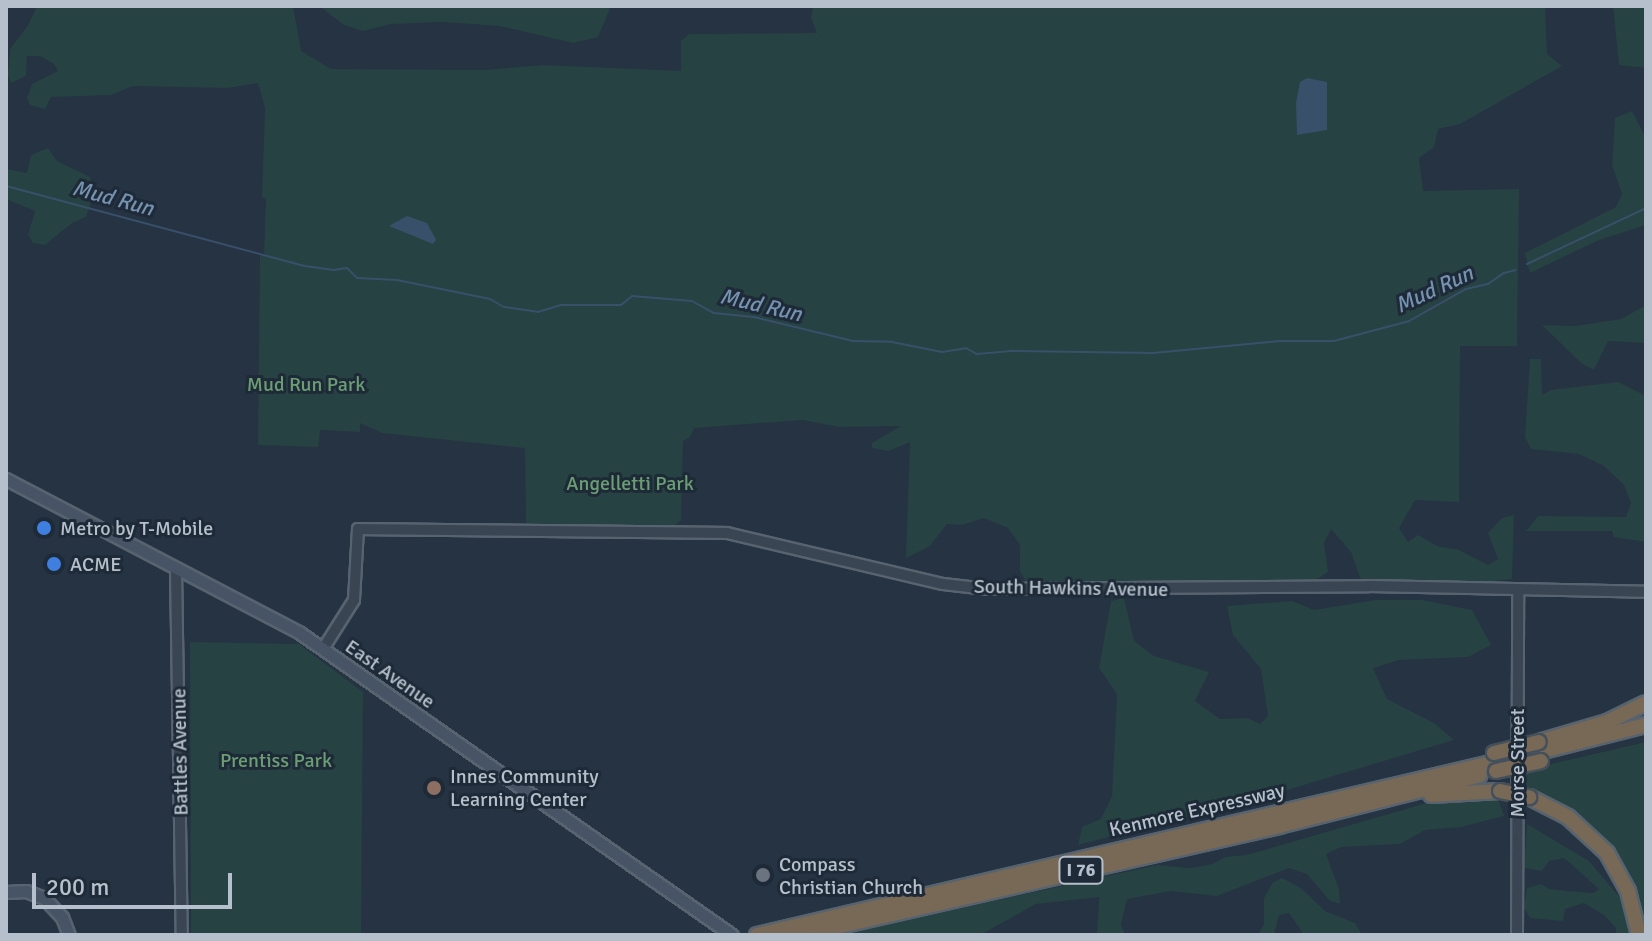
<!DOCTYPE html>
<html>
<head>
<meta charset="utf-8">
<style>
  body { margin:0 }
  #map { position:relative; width:1652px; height:941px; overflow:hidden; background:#253342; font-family:Signika,sans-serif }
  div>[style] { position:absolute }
  .green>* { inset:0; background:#274243 }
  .water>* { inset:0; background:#38506a }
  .stream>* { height:2px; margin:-1px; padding:0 1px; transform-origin:1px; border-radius:1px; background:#38506a }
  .roads { filter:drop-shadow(2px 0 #57636f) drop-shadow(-2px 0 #57636f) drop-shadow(0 2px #57636f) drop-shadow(0 -2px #57636f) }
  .tertiary>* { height:10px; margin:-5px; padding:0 5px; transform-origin:5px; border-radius:5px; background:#394552 }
  .secondary>* { height:11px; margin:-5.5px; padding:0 5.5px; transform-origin:5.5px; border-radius:5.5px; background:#475465 }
  .motorway>* { height:14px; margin:-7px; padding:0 7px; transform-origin:7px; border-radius:7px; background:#786956 }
  .bridges { filter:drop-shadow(2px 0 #44505c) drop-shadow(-2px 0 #44505c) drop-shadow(0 2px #44505c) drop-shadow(0 -2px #44505c) }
  .motorway-bridge>* { height:14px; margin:-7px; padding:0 7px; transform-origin:7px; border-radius:7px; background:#786956 }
  .dots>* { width:22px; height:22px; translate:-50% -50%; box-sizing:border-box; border:4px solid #1e2a37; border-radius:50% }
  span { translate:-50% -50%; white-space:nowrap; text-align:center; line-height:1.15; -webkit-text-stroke:6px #1e2a37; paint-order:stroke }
  .shield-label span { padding:2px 6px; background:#1e2a37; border:2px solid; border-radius:6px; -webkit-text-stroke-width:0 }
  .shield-label { font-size:18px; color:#b6c0cc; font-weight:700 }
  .park-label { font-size:20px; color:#6c9e74 }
  .poi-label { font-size:20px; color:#b6c0cc }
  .left { translate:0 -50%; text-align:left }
  .street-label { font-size:20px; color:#b6c0cc }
  .water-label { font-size:22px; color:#7592b0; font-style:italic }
  .frame { position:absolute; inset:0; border:8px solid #b6c0cc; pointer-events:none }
  .scale { position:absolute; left:32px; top:873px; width:200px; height:36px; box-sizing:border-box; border:4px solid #b6c0cc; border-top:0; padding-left:10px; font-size:24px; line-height:28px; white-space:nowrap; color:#b6c0cc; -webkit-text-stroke:6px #1e2a37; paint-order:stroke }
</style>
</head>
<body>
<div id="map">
  <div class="green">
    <i style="clip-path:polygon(37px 6px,293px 6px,301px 51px,331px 69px,485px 70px,544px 65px,681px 71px,681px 41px,689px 34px,817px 33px,811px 18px,813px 6px,1545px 6px,1547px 54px,1562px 66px,1460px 124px,1438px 129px,1434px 147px,1419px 158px,1423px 191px,1519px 189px,1517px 346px,1460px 346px,1459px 502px,1415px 500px,1399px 528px,1408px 542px,1418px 535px,1437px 546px,1459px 550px,1488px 565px,1498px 559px,1488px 533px,1502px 518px,1514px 515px,1512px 579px,1484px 582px,1361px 580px,1351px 552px,1331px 529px,1324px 543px,1328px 572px,1311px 583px,1059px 586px,1058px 582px,1026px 581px,1020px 571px,1020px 545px,1008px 528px,984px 518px,962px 525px,947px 524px,930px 546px,906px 558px,910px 442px,889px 451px,872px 448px,872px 443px,901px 426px,839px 427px,803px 420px,694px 428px,690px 437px,683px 441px,681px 520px,673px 527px,526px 526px,525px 448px,382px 433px,360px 423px,360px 432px,320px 430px,318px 447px,258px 445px,260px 254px,264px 255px,266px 199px,262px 197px,265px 108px,258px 83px,228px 88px,133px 86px,111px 95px,51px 97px,45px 109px,30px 105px,27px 98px,32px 84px,58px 71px,54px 64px,40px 56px,27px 56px,26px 76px,11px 83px,8px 75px,10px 49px,27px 27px)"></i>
    <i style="clip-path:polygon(319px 6px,611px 6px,598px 37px,573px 43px,500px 26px,443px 22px,391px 24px,363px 31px,344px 25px)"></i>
    <i style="clip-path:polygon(1613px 6px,1646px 6px,1646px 68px,1619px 65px)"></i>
    <i style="clip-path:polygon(1632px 111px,1646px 139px,1646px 225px,1599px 240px,1530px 273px,1525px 253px,1616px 207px,1622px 194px,1612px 165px,1615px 118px)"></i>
    <i style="clip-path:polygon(48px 148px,57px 161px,90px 177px,95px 190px,86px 217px,72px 223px,45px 245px,33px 243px,28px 235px,35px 211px,6px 199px,6px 169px,27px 173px,31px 155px)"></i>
    <i style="clip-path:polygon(1646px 305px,1646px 343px,1608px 341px,1594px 370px,1582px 364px,1542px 325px,1575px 326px,1621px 319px)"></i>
    <i style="clip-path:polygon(1530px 359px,1541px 359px,1542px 395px,1551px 390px,1618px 382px,1646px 396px,1646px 542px,1614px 537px,1612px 531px,1526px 531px,1538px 516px,1626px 517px,1631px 503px,1624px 485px,1604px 466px,1579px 454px,1531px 449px,1525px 437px)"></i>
    <i style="clip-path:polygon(1124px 598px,1134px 641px,1154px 656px,1209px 672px,1195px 701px,1220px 719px,1248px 718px,1260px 724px,1268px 716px,1261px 669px,1233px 635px,1227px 606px,1292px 601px,1314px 610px,1376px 600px,1422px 600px,1472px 610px,1491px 645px,1468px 657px,1399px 660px,1373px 668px,1387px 699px,1434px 723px,1454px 740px,1277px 793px,1078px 845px,1082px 827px,1101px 819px,1112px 796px,1117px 694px,1099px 668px,1111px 601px)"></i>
    <i style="clip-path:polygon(190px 642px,299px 644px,363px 692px,361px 935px,191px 935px)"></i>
    <i style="clip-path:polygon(1646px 742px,1646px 935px,1636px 892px,1614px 852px,1574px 813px,1522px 787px,1521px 771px)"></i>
    <i style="clip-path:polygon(1498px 799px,1504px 816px,1461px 827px,1425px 830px,1400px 844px,1341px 847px,1326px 854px,1339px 889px,1340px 904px,1329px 900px,1307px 874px,1289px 868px,1217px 896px,1171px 891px,1127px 899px,1121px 924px,1125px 935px,1097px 935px,1099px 897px,1036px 904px,980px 935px,839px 935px,1157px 865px,1191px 868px,1212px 864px,1225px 857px,1247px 855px,1430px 802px)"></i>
    <i style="clip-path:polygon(1527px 824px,1589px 861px,1623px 901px,1630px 935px,1616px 935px,1616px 928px,1604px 915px,1584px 903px,1565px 909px,1563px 921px,1530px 918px,1524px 908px,1527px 888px,1541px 884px,1549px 889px,1566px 891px,1593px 893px,1599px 889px,1564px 858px,1549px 861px,1542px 871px,1524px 868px)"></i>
    <i style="clip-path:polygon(1282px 878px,1301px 888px,1325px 911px,1355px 923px,1362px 935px,1304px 935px,1289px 913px,1279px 915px,1274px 935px,1258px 935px,1264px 924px,1264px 898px,1273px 882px)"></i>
  </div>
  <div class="water">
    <i style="clip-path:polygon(1307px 78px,1327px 82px,1327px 130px,1297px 135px,1296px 103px,1300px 82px)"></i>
    <i style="clip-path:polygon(407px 216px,427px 223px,436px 240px,433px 244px,389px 226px)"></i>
  </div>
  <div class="stream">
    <i style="left:6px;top:186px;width:310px;rotate:15deg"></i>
    <i style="left:305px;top:266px;width:29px;rotate:8deg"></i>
    <i style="left:334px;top:270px;width:13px;rotate:-9deg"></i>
    <i style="left:347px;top:268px;width:14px;rotate:45deg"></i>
    <i style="left:357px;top:278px;width:40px;rotate:2.9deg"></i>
    <i style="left:397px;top:280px;width:95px;rotate:11.5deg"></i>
    <i style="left:490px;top:299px;width:16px;rotate:30deg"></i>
    <i style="left:504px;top:307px;width:34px;rotate:8deg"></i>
    <i style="left:538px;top:312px;width:24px;rotate:-17deg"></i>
    <i style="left:561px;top:305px;width:60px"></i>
    <i style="left:621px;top:305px;width:14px;rotate:-39deg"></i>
    <i style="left:632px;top:296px;width:60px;rotate:4.8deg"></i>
    <i style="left:692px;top:301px;width:25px;rotate:29deg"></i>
    <i style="left:714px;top:313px;width:40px;rotate:5.7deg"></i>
    <i style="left:754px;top:317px;width:102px;rotate:13.6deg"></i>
    <i style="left:853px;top:341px;width:39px;rotate:1deg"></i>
    <i style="left:892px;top:342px;width:51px;rotate:11.3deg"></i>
    <i style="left:942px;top:352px;width:24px;rotate:-9deg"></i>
    <i style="left:966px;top:348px;width:13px;rotate:29deg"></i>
    <i style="left:977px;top:354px;width:33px;rotate:-5deg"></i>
    <i style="left:1010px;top:351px;width:143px;rotate:0.8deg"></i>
    <i style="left:1153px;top:353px;width:128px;rotate:-5.4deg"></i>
    <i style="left:1280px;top:341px;width:54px"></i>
    <i style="left:1334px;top:341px;width:78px;rotate:-14.9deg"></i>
    <i style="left:1409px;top:321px;width:65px;rotate:-29.3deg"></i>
    <i style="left:1466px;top:289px;width:23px;rotate:-13deg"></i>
    <i style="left:1488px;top:284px;width:19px;rotate:-35deg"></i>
    <i style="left:1504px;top:273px;width:12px;rotate:-14deg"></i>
    <i style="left:1527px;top:264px;width:132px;rotate:-25.2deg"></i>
  </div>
  <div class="roads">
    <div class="tertiary">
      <i style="left:176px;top:569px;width:366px;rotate:89.1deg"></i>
      <i style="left:323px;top:649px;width:58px;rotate:-57.7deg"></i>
      <i style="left:354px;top:600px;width:71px;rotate:-86.8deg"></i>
      <i style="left:358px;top:529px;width:369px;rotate:0.6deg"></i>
      <i style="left:727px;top:533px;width:222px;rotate:13.3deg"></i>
      <i style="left:943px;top:584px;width:44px;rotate:6.5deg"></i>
      <i style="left:987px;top:589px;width:382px;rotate:-0.4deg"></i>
      <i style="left:1369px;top:586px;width:277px;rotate:1.2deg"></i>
      <i style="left:1517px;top:935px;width:344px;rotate:-89.8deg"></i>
    </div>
    <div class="secondary">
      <i style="left:6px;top:479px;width:332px;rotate:27.6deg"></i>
      <i style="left:300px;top:633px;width:527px;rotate:34.96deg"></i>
      <i style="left:6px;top:892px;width:20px;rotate:-3deg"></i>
      <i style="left:26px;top:891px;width:19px;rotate:21deg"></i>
      <i style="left:44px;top:898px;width:26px;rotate:47deg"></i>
      <i style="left:62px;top:917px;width:19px;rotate:69deg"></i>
    </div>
    <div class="motorway">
      <i style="left:1539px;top:742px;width:71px;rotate:-16.4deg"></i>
      <i style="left:1607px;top:722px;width:43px;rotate:-26deg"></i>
      <i style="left:1539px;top:752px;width:110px;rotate:-14.2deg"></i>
      <i style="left:1431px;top:795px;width:69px;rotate:-3.3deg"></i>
      <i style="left:1529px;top:797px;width:44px;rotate:27.1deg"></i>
      <i style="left:1568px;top:817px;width:53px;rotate:42.7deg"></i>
      <i style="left:1607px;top:853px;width:43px;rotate:61.1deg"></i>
      <i style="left:1628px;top:891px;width:45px;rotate:76deg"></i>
      <i style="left:804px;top:934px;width:487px;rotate:-12.8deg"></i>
      <i style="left:1279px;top:826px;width:207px;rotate:-14.2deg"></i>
      <i style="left:757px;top:935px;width:758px;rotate:-13.19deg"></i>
    </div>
  </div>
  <div class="bridges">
    <div class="motorway-bridge">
      <i style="left:1494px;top:753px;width:46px;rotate:-13.7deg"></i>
      <i style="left:1496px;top:771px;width:46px;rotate:-12.5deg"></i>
      <i style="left:1500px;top:791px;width:30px;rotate:12deg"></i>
    </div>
  </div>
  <div class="dots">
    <i style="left:44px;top:528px;background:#3f7fe0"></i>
    <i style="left:54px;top:564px;background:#3f7fe0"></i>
    <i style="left:434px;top:788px;background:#8d6e63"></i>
    <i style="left:763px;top:875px;background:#6b7280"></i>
  </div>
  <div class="shield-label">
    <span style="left:1081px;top:870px">I 76</span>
  </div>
  <div class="park-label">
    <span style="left:306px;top:384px">Mud Run Park</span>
    <span style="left:630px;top:483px">Angelletti Park</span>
    <span style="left:276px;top:760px">Prentiss Park</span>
  </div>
  <div class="poi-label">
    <span class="left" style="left:60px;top:528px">Metro by T-Mobile</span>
    <span class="left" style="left:70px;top:564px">ACME</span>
    <span class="left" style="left:450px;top:788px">Innes Community<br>Learning Center</span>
    <span class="left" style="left:779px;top:876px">Compass<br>Christian Church</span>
  </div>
  <div class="street-label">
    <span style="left:1071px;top:588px;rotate:1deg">South Hawkins Avenue</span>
    <span style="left:390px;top:674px;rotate:35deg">East Avenue</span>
    <span style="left:180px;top:752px;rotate:-91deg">Battles Avenue</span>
    <span style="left:1517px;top:763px;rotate:-90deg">Morse Street</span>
    <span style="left:1197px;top:810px;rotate:-13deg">Kenmore Expressway</span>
  </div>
  <div class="water-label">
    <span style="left:113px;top:198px;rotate:15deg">Mud Run</span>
    <span style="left:1434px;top:289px;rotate:-25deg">Mud Run</span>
    <span style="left:761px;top:305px;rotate:13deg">Mud Run</span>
  </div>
  <div class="frame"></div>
  <div class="scale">200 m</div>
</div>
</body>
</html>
